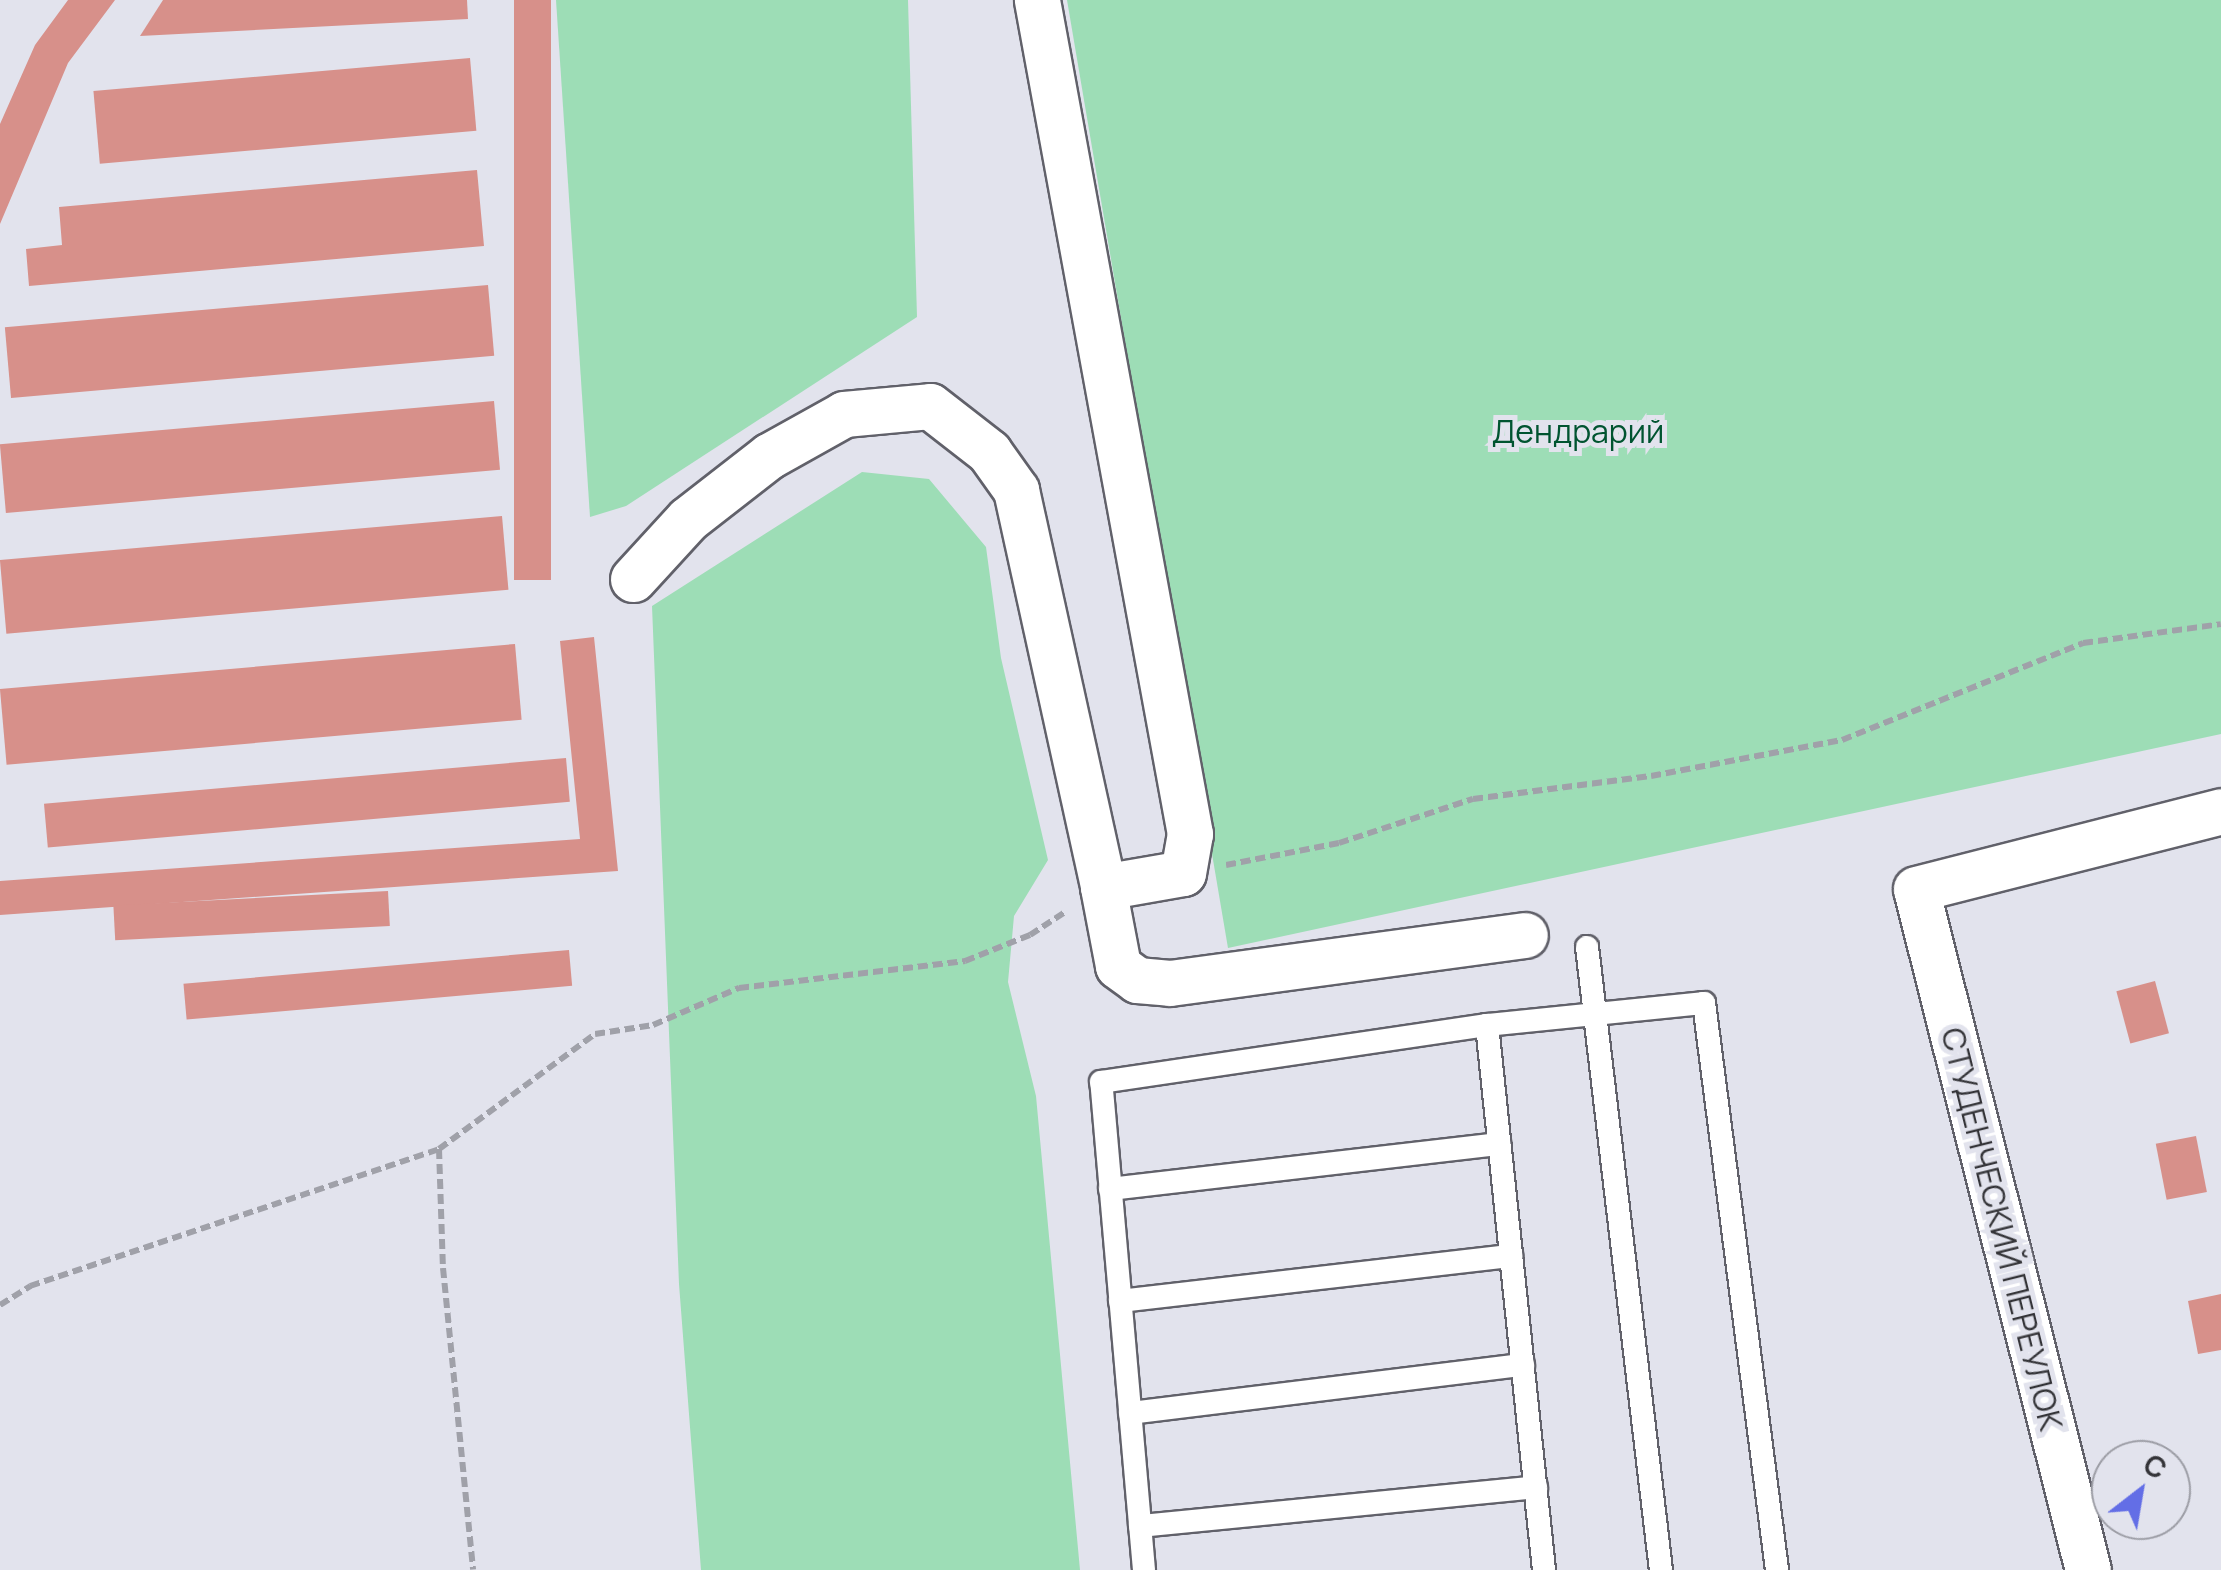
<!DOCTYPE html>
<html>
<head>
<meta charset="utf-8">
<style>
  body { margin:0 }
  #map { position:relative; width:2221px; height:1570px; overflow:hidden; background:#e2e3ed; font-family:Manrope,sans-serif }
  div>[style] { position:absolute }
  .green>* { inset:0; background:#9dddb6 }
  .building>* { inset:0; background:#d7908a; transform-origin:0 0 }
  .path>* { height:6px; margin-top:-3px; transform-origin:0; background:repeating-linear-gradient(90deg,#a0a1a9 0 10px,transparent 0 15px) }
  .roads { filter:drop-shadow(2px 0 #61616a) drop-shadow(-2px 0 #61616a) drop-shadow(0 2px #61616a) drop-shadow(0 -2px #61616a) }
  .service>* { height:22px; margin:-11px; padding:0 11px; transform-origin:11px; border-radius:11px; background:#fff }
  .minor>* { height:45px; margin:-22.5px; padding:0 22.5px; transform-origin:22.5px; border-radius:22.5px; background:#fff }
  span { translate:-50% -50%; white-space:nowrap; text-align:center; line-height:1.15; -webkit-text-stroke:10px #e2e3ed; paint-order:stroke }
  .park-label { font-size:32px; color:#005430 }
  .street-label { font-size:32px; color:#343438 }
  .north { position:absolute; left:2091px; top:1440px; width:100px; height:100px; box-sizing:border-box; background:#e2e3ed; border:2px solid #9c9da5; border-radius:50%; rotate:31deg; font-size:28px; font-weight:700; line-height:40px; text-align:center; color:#343438 }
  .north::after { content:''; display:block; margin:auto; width:35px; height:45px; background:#636ee6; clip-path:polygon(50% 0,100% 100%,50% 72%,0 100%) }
</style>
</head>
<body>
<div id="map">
  <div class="green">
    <i style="clip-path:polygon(556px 0,908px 0,917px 317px,626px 506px,590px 517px)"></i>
    <i style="clip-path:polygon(1067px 0,2221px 0,2221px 734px,1228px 948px)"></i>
    <i style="clip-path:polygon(862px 472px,929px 479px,986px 547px,1001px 658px,1048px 860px,1014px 916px,1008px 982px,1036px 1096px,1080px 1570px,701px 1570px,679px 1284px,652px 606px)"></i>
  </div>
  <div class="building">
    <i style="clip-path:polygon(68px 0,115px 0,68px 63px,0 224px,0 124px,35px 45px)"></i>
    <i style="clip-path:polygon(163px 0,467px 0,468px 19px,140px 36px)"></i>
    <i style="left:514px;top:0;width:37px;height:580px"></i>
    <i style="left:470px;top:58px;width:73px;height:378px;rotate:85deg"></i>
    <i style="clip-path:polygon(477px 170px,484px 246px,29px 286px,26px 249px,62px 245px,59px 207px)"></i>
    <i style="left:488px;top:285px;width:71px;height:485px;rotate:85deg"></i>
    <i style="left:494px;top:401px;width:69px;height:496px;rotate:85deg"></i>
    <i style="left:502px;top:516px;width:74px;height:504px;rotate:85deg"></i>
    <i style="clip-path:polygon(594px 637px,618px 871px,0 915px,0 881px,580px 839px,560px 641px)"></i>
    <i style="left:515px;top:644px;width:76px;height:517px;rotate:85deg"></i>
    <i style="left:566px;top:758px;width:44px;height:524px;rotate:85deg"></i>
    <i style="left:388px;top:891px;width:35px;height:275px;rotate:87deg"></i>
    <i style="left:569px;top:950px;width:36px;height:387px;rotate:85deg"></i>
    <i style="left:2155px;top:981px;width:54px;height:40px;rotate:75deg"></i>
    <i style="left:2196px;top:1136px;width:57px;height:41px;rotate:79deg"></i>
    <i style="clip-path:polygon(2221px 1294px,2221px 1350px,2198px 1354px,2188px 1301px)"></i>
  </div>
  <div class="path">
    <i style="left:1226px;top:865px;width:115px;rotate:-11deg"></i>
    <i style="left:1339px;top:843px;width:141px;rotate:-18.2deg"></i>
    <i style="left:1473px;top:799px;width:179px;rotate:-7.4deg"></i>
    <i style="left:1651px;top:776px;width:194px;rotate:-10.7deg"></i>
    <i style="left:1842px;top:740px;width:260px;rotate:-21.9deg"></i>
    <i style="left:2083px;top:643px;width:139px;rotate:-7.8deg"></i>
    <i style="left:439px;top:1149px;width:119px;rotate:88.1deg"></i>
    <i style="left:443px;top:1268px;width:303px;rotate:84.3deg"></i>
    <i style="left:0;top:1305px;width:36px;rotate:-32deg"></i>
    <i style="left:30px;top:1286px;width:431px;rotate:-18.5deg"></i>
    <i style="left:439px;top:1149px;width:194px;rotate:-36.4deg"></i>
    <i style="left:595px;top:1034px;width:59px;rotate:-8.8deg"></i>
    <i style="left:653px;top:1025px;width:94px;rotate:-23.3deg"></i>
    <i style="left:739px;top:988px;width:228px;rotate:-6.8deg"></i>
    <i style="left:965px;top:961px;width:70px;rotate:-21.8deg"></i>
    <i style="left:1030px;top:935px;width:42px;rotate:-33.3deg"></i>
  </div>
  <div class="roads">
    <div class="service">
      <i style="left:1587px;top:947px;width:627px;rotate:83.23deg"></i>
      <i style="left:1487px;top:1025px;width:548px;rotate:84.03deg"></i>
      <i style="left:1110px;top:1189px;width:392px;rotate:-6.6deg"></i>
      <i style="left:1120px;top:1301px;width:394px;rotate:-6.6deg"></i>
      <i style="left:1130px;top:1413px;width:396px;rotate:-7deg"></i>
      <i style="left:1140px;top:1526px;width:398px;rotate:-5.6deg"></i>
      <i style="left:1144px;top:1570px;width:490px;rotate:-95deg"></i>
      <i style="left:1101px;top:1082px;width:390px;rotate:-8.4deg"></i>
      <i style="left:1487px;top:1025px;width:218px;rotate:-5.8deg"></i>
      <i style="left:1704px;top:1003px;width:572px;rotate:82.66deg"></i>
    </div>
    <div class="minor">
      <i style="left:633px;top:579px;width:81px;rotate:-47.5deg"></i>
      <i style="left:688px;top:519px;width:103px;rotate:-37.9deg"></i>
      <i style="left:769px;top:456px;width:86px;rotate:-29.2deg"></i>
      <i style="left:844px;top:414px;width:86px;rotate:-5.3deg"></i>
      <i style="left:930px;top:406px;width:75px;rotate:37.9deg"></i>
      <i style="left:989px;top:452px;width:47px;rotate:54.6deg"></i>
      <i style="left:1016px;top:490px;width:406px;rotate:77.6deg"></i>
      <i style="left:1103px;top:887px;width:81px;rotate:-9.9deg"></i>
      <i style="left:1183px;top:873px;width:40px;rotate:-80deg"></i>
      <i style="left:1190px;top:834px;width:848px;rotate:-100.4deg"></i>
      <i style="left:1103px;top:887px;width:80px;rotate:79.2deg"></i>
      <i style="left:1118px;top:966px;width:24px;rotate:36deg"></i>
      <i style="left:1137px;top:980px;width:33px;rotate:5deg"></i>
      <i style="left:1170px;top:983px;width:358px;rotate:-7.7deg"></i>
      <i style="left:2088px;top:1570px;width:702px;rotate:-104.17deg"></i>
      <i style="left:1916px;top:889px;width:315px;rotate:-14.3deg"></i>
    </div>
  </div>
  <div class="park-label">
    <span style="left:1578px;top:431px">Дендрарий</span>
  </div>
  <div class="street-label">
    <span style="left:2002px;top:1229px;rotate:76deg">СТУДЕНЧЕСКИЙ ПЕРЕУЛОК</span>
  </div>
  <div class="north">С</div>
</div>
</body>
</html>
